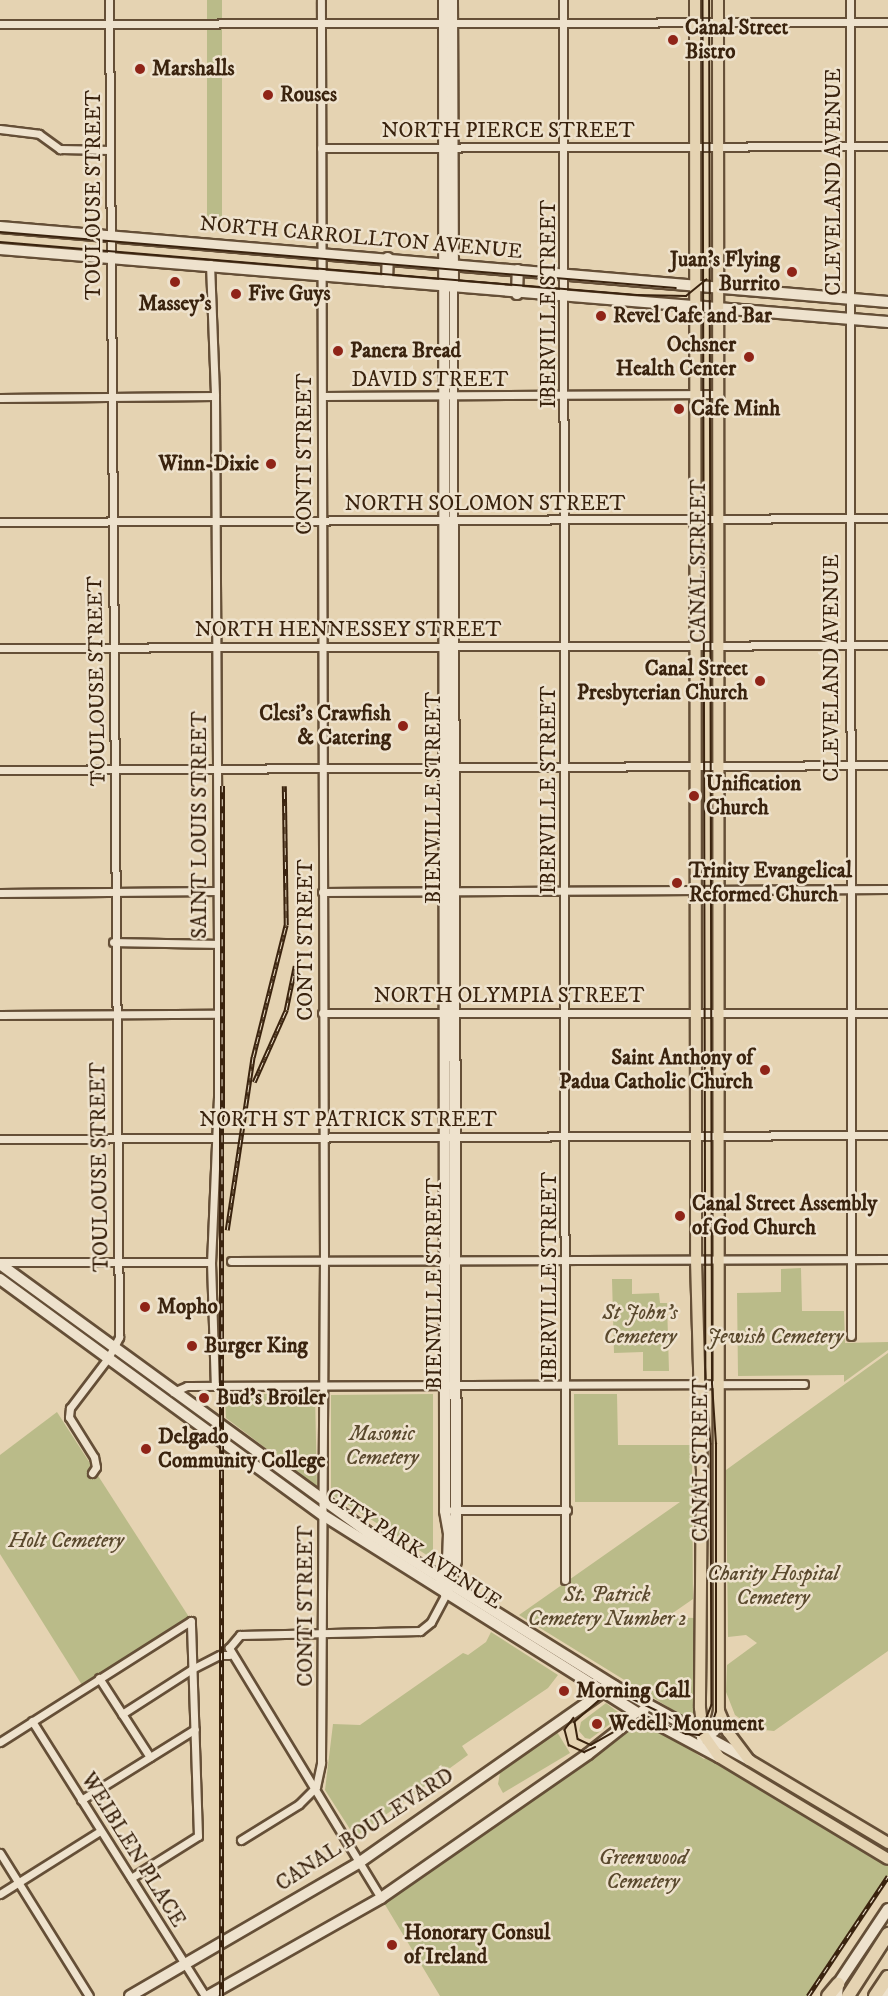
<!DOCTYPE html>
<html>
<head>
<meta charset="utf-8">
<style>
  body { margin:0 }
  #map { position:relative; width:888px; height:1996px; overflow:hidden; background:#e5d3b2; font-family:"IM FELL DW Pica",serif }
  div>[style] { position:absolute }
  .green>* { inset:0; background:#babb89; transform-origin:0 0 }
  .roads { filter:drop-shadow(2px 0 #654f37) drop-shadow(-2px 0 #654f37) drop-shadow(0 2px #654f37) drop-shadow(0 -2px #654f37) }
  .street>* { height:7px; margin:-3.5px; padding:0 3.5px; transform-origin:3.5px; border-radius:3.5px; background:#eee2cd }
  .secondary>* { height:10px; margin:-5px; padding:0 5px; transform-origin:5px; border-radius:5px; background:#eee2cd }
  .primary>* { height:10px; margin:-5px; padding:0 5px; transform-origin:5px; border-radius:5px; background:#e5d3b2 }
  .highway>* { height:12px; margin:-6px; padding:0 6px; transform-origin:6px; border-radius:6px; background:#e5d3b2 }
  .tram>* { height:1.5px; margin:-0.75px; padding:0 0.75px; transform-origin:0.75px; border-radius:0.75px; background:#3a230e }
  .rail>* { height:4.5px; margin-top:-2.25px; transform-origin:0; background:repeating-linear-gradient(90deg,#eee2cd 0 7px,#3a230e 0 14px); box-sizing:border-box; border-block:2px solid #3a230e }
  .dots>* { width:16px; height:16px; translate:-50% -50%; box-sizing:border-box; border:3px solid #eee2cd; border-radius:50% }
  span { translate:-50% -50%; white-space:nowrap; text-align:center; line-height:1.15; -webkit-text-stroke:5px #eee2cd; paint-order:stroke }
  .poi-label { font-size:21px; color:#3a230e; font-weight:700 }
  .left { translate:0 -50%; text-align:left }
  .right { translate:-100% -50%; text-align:right }
  .street-label { font-size:21px; color:#3a230e }
  .park-label { font-size:21px; color:#5a492d; font-style:italic }
</style>
</head>
<body>
<div id="map">
  <div class="green">
    <i style="left:207px;top:0;width:15px;height:231px"></i>
    <i style="clip-path:polygon(801px 1268px,802px 1311px,844px 1311px,845px 1343px,888px 1342px,888px 1350px,844px 1382px,844px 1375px,738px 1376px,737px 1293px,781px 1292px,781px 1269px)"></i>
    <i style="clip-path:polygon(612px 1279px,632px 1279px,632px 1294px,659px 1293px,660px 1303px,667px 1303px,669px 1371px,643px 1371px,643px 1352px,614px 1353px)"></i>
    <i style="clip-path:polygon(888px 1353px,888px 1651px,774px 1731px,755px 1729px,735px 1715px,726px 1692px,727px 1665px,757px 1643px,746px 1635px,728px 1637px,726px 1470px)"></i>
    <i style="clip-path:polygon(225px 1394px,315px 1394px,317px 1487px,226px 1418px)"></i>
    <i style="clip-path:polygon(433px 1394px,433px 1559px,331px 1494px,331px 1395px)"></i>
    <i style="clip-path:polygon(574px 1394px,617px 1394px,618px 1445px,692px 1445px,693px 1599px,667px 1617px,694px 1618px,695px 1712px,686px 1718px,519px 1615px,680px 1502px,575px 1502px)"></i>
    <i style="clip-path:polygon(57px 1412px,189px 1617px,82px 1685px,0 1554px,0 1455px)"></i>
    <i style="clip-path:polygon(491px 1632px,558px 1675px,548px 1688px,462px 1746px,468px 1755px,355px 1837px,325px 1790px,333px 1724px,360px 1725px,463px 1653px,468px 1655px,486px 1642px)"></i>
    <i style="clip-path:polygon(606px 1703px,622px 1715px,590px 1739px,585px 1738px,579px 1731px,581px 1722px)"></i>
    <i style="clip-path:polygon(639px 1714px,704px 1759px,711px 1753px,888px 1859px,888px 1876px,808px 1996px,440px 1996px,381px 1898px)"></i>
    <i style="clip-path:polygon(557px 1732px,570px 1753px,503px 1793px,498px 1784px,500px 1773px)"></i>
  </div>
  <div class="roads">
    <div class="street">
      <i style="left:563px;top:0;width:1580px;rotate:89.93deg"></i>
      <i style="left:850px;top:0;width:1336px;rotate:89.96deg"></i>
      <i style="left:0;top:24px;width:888px;rotate:-0.13deg"></i>
      <i style="left:0;top:129px;width:39px;rotate:7deg"></i>
      <i style="left:39px;top:134px;width:26px;rotate:36deg"></i>
      <i style="left:60px;top:149px;width:50px;rotate:1.1deg"></i>
      <i style="left:321px;top:148px;width:567px;rotate:-0.2deg"></i>
      <i style="left:210px;top:264px;width:132px;rotate:87.8deg"></i>
      <i style="left:215px;top:396px;width:548px;rotate:89.69deg"></i>
      <i style="left:218px;top:944px;width:153px;rotate:90deg"></i>
      <i style="left:218px;top:1097px;width:165px;rotate:92.4deg"></i>
      <i style="left:211px;top:1262px;width:124px;rotate:88.2deg"></i>
      <i style="left:453px;top:288px;width:233px;rotate:90deg"></i>
      <i style="left:322px;top:396px;width:397px;rotate:-0.3deg"></i>
      <i style="left:0;top:398px;width:215px;rotate:-0.5deg"></i>
      <i style="left:0;top:522px;width:888px;rotate:-0.26deg"></i>
      <i style="left:0;top:648px;width:888px;rotate:-0.19deg"></i>
      <i style="left:0;top:770px;width:888px;rotate:-0.32deg"></i>
      <i style="left:322px;top:892px;width:566px;rotate:-0.3deg"></i>
      <i style="left:0;top:893px;width:217px;rotate:-0.5deg"></i>
      <i style="left:113px;top:942px;width:105px;rotate:1.1deg"></i>
      <i style="left:322px;top:1013px;width:566px"></i>
      <i style="left:0;top:1015px;width:217px;rotate:-0.3deg"></i>
      <i style="left:0;top:1139px;width:888px;rotate:-0.26deg"></i>
      <i style="left:231px;top:1261px;width:657px;rotate:-0.17deg"></i>
      <i style="left:0;top:1262px;width:211px"></i>
      <i style="left:173px;top:1392px;width:15px;rotate:-23deg"></i>
      <i style="left:187px;top:1386px;width:617px;rotate:-0.19deg"></i>
      <i style="left:92px;top:1473px;width:7px;rotate:-56deg"></i>
      <i style="left:96px;top:1467px;width:10px;rotate:-101deg"></i>
      <i style="left:94px;top:1457px;width:47px;rotate:-122deg"></i>
      <i style="left:69px;top:1417px;width:9px;rotate:-84deg"></i>
      <i style="left:70px;top:1408px;width:63px;rotate:-52.8deg"></i>
      <i style="left:108px;top:1358px;width:24px;rotate:-62deg"></i>
      <i style="left:119px;top:1337px;width:1337px;rotate:-90.43deg"></i>
      <i style="left:452px;top:1510px;width:115px"></i>
      <i style="left:99px;top:1678px;width:94px;rotate:57.2deg"></i>
      <i style="left:122px;top:1714px;width:83px;rotate:-32.7deg"></i>
      <i style="left:192px;top:1669px;width:31px;rotate:-27deg"></i>
      <i style="left:220px;top:1655px;width:9px"></i>
      <i style="left:32px;top:1721px;width:325px;rotate:57.8deg"></i>
      <i style="left:0;top:1742px;width:226px;rotate:-32.4deg"></i>
      <i style="left:81px;top:1800px;width:134px;rotate:-31.9deg"></i>
      <i style="left:241px;top:1840px;width:68px;rotate:-31.8deg"></i>
      <i style="left:299px;top:1804px;width:24px;rotate:-45deg"></i>
      <i style="left:316px;top:1787px;width:25px;rotate:-78deg"></i>
      <i style="left:321px;top:1763px;width:502px;rotate:-89.66deg"></i>
      <i style="left:324px;top:1261px;width:1261px;rotate:-90.14deg"></i>
      <i style="left:0;top:1853px;width:168px;rotate:58.1deg"></i>
      <i style="left:131px;top:1878px;width:79px;rotate:-32.1deg"></i>
      <i style="left:198px;top:1836px;width:215px;rotate:-91.9deg"></i>
      <i style="left:0;top:1894px;width:118px;rotate:-32.2deg"></i>
      <i style="left:381px;top:1898px;width:293px;rotate:-121.3deg"></i>
      <i style="left:229px;top:1648px;width:17px;rotate:-50deg"></i>
      <i style="left:240px;top:1635px;width:180px;rotate:-1.3deg"></i>
      <i style="left:420px;top:1631px;width:14px;rotate:-39deg"></i>
      <i style="left:431px;top:1622px;width:32px;rotate:-62deg"></i>
    </div>
    <div class="secondary">
      <i style="left:444px;top:0;width:1511px;rotate:89.96deg"></i>
      <i style="left:445px;top:1511px;width:22px;rotate:80deg"></i>
      <i style="left:449px;top:1533px;width:23px;rotate:92deg"></i>
      <i style="left:448px;top:1556px;width:23px;rotate:108deg"></i>
      <i style="left:441px;top:1578px;width:17px;rotate:73deg"></i>
      <i style="left:452px;top:0;width:288px;rotate:89.8deg"></i>
      <i style="left:0;top:227px;width:891px;rotate:4.83deg"></i>
      <i style="left:0;top:249px;width:891px;rotate:4.7deg"></i>
      <i style="left:387px;top:281px;width:23px;rotate:-88deg"></i>
      <i style="left:517px;top:294px;width:24px;rotate:-88deg"></i>
      <i style="left:0;top:1264px;width:454px;rotate:36.1deg"></i>
      <i style="left:367px;top:1532px;width:291px;rotate:31.9deg"></i>
      <i style="left:614px;top:1686px;width:154px;rotate:28.7deg"></i>
      <i style="left:0;top:1279px;width:400px;rotate:36.2deg"></i>
      <i style="left:323px;top:1515px;width:373px;rotate:32.2deg"></i>
      <i style="left:639px;top:1714px;width:91px;rotate:28.3deg"></i>
      <i style="left:446px;top:1594px;width:34px;rotate:-73deg"></i>
      <i style="left:456px;top:1561px;width:1040px;rotate:-90.17deg"></i>
      <i style="left:702px;top:1738px;width:14px;rotate:-30deg"></i>
      <i style="left:714px;top:1731px;width:21px;rotate:-76deg"></i>
      <i style="left:130px;top:1996px;width:266px;rotate:-30.2deg"></i>
      <i style="left:360px;top:1862px;width:300px;rotate:-35deg"></i>
      <i style="left:208px;top:1996px;width:199px;rotate:-29.5deg"></i>
      <i style="left:381px;top:1898px;width:252px;rotate:-34.8deg"></i>
      <i style="left:588px;top:1754px;width:71px;rotate:-38.2deg"></i>
      <i style="left:837px;top:1996px;width:12px;rotate:-85deg"></i>
      <i style="left:838px;top:1984px;width:90px;rotate:-56.3deg"></i>
      <i style="left:885px;top:1996px;width:5px;rotate:-53deg"></i>
    </div>
    <div class="primary">
      <i style="left:695px;top:0;width:1260px;rotate:89.95deg"></i>
      <i style="left:696px;top:1260px;width:209px;rotate:88.4deg"></i>
      <i style="left:702px;top:1469px;width:239px;rotate:90.5deg"></i>
      <i style="left:700px;top:1708px;width:26px;rotate:83deg"></i>
      <i style="left:703px;top:1734px;width:28px;rotate:55deg"></i>
      <i style="left:719px;top:1757px;width:197px;rotate:31.1deg"></i>
      <i style="left:718px;top:0;width:1711px;rotate:89.97deg"></i>
      <i style="left:719px;top:1711px;width:23px;rotate:67deg"></i>
      <i style="left:728px;top:1732px;width:35px;rotate:53deg"></i>
      <i style="left:749px;top:1760px;width:162px;rotate:30.8deg"></i>
      <i style="left:696px;top:1224px;width:24px;rotate:2deg"></i>
    </div>
    <div class="highway">
      <i style="left:828px;top:1996px;width:16px;rotate:-50deg"></i>
      <i style="left:848px;top:1996px;width:74px;rotate:-57.2deg"></i>
      <i style="left:875px;top:1996px;width:23px;rotate:-56deg"></i>
    </div>
  </div>
  <div class="tram">
    <i style="left:703px;top:0;width:1384px;rotate:89.88deg"></i>
    <i style="left:706px;top:1384px;width:60px;rotate:85.2deg"></i>
    <i style="left:711px;top:1444px;width:261px;rotate:89.8deg"></i>
    <i style="left:712px;top:1705px;width:18px;rotate:112deg"></i>
    <i style="left:705px;top:1722px;width:16px;rotate:162deg"></i>
    <i style="left:690px;top:1727px;width:74px;rotate:-154.5deg"></i>
    <i style="left:623px;top:1695px;width:16px;rotate:-176deg"></i>
    <i style="left:607px;top:1694px;width:43px;rotate:138.8deg"></i>
    <i style="left:575px;top:1722px;width:17px;rotate:80deg"></i>
    <i style="left:578px;top:1739px;width:14px;rotate:25deg"></i>
    <i style="left:591px;top:1745px;width:61px;rotate:-29.5deg"></i>
    <i style="left:644px;top:1715px;width:46px;rotate:24.3deg"></i>
    <i style="left:686px;top:1734px;width:13px;rotate:4deg"></i>
    <i style="left:699px;top:1735px;width:14px;rotate:-34deg"></i>
    <i style="left:711px;top:1727px;width:16px;rotate:-72deg"></i>
    <i style="left:716px;top:1712px;width:268px;rotate:-90deg"></i>
    <i style="left:716px;top:1444px;width:60px;rotate:-93.8deg"></i>
    <i style="left:712px;top:1384px;width:1384px;rotate:-90.12deg"></i>
    <i style="left:0;top:232px;width:678px;rotate:4.74deg"></i>
    <i style="left:0;top:242px;width:639px;rotate:4.76deg"></i>
    <i style="left:637px;top:295px;width:49px;rotate:1.2deg"></i>
    <i style="left:686px;top:296px;width:26px;rotate:-39deg"></i>
    <i style="left:574px;top:1718px;width:15px;rotate:127deg"></i>
    <i style="left:565px;top:1730px;width:16px;rotate:75deg"></i>
    <i style="left:569px;top:1745px;width:17px;rotate:25deg"></i>
    <i style="left:584px;top:1752px;width:12px;rotate:-24deg"></i>
  </div>
  <div class="rail">
    <i style="left:254px;top:1082px;width:79px;rotate:-66deg"></i>
    <i style="left:286px;top:1010px;width:45px;rotate:-78.4deg"></i>
    <i style="left:227px;top:1230px;width:175px;rotate:-81.5deg"></i>
    <i style="left:253px;top:1057px;width:136px;rotate:-76deg"></i>
    <i style="left:286px;top:925px;width:139px;rotate:-90.8deg"></i>
    <i style="left:221px;top:1996px;width:1210px;rotate:-89.95deg"></i>
    <i style="left:808px;top:1996px;width:144px;rotate:-56.3deg"></i>
  </div>
  <div class="dots">
    <i style="left:673px;top:40px;background:#8f2418"></i>
    <i style="left:140px;top:69px;background:#8f2418"></i>
    <i style="left:268px;top:95px;background:#8f2418"></i>
    <i style="left:792px;top:272px;background:#8f2418"></i>
    <i style="left:175px;top:282px;background:#8f2418"></i>
    <i style="left:236px;top:294px;background:#8f2418"></i>
    <i style="left:601px;top:316px;background:#8f2418"></i>
    <i style="left:338px;top:351px;background:#8f2418"></i>
    <i style="left:749px;top:357px;background:#8f2418"></i>
    <i style="left:679px;top:409px;background:#8f2418"></i>
    <i style="left:271px;top:464px;background:#8f2418"></i>
    <i style="left:760px;top:681px;background:#8f2418"></i>
    <i style="left:403px;top:726px;background:#8f2418"></i>
    <i style="left:694px;top:796px;background:#8f2418"></i>
    <i style="left:677px;top:883px;background:#8f2418"></i>
    <i style="left:765px;top:1070px;background:#8f2418"></i>
    <i style="left:680px;top:1216px;background:#8f2418"></i>
    <i style="left:145px;top:1307px;background:#8f2418"></i>
    <i style="left:192px;top:1346px;background:#8f2418"></i>
    <i style="left:204px;top:1398px;background:#8f2418"></i>
    <i style="left:146px;top:1449px;background:#8f2418"></i>
    <i style="left:564px;top:1691px;background:#8f2418"></i>
    <i style="left:597px;top:1724px;background:#8f2418"></i>
    <i style="left:392px;top:1945px;background:#8f2418"></i>
  </div>
  <div class="poi-label">
    <span class="left" style="left:685px;top:40px">Canal Street<br>Bistro</span>
    <span class="left" style="left:152px;top:69px">Marshalls</span>
    <span class="left" style="left:280px;top:95px">Rouses</span>
    <span class="right" style="left:780px;top:272px">Juan's Flying<br>Burrito</span>
    <span class="left" style="left:248px;top:294px">Five Guys</span>
    <span style="left:175px;top:304px">Massey's</span>
    <span class="left" style="left:613px;top:316px">Revel Cafe and Bar</span>
    <span class="right" style="left:736px;top:357px">Ochsner<br>Health Center</span>
    <span class="left" style="left:350px;top:351px">Panera Bread</span>
    <span class="left" style="left:691px;top:409px">Cafe Minh</span>
    <span class="right" style="left:259px;top:464px">Winn-Dixie</span>
    <span class="right" style="left:748px;top:681px">Canal Street<br>Presbyterian Church</span>
    <span class="right" style="left:391px;top:726px">Clesi's Crawfish<br>&amp; Catering</span>
    <span class="left" style="left:706px;top:796px">Unification<br>Church</span>
    <span class="left" style="left:689px;top:883px">Trinity Evangelical<br>Reformed Church</span>
    <span class="right" style="left:753px;top:1070px">Saint Anthony of<br>Padua Catholic Church</span>
    <span class="left" style="left:692px;top:1216px">Canal Street Assembly<br>of God Church</span>
    <span class="left" style="left:157px;top:1307px">Mopho</span>
    <span class="left" style="left:204px;top:1346px">Burger King</span>
    <span class="left" style="left:216px;top:1398px">Bud's Broiler</span>
    <span class="left" style="left:158px;top:1449px">Delgado<br>Community College</span>
    <span class="left" style="left:576px;top:1691px">Morning Call</span>
    <span class="left" style="left:609px;top:1724px">Wedell Monument</span>
    <span class="left" style="left:404px;top:1945px">Honorary Consul<br>of Ireland</span>
  </div>
  <div class="street-label">
    <span style="left:508px;top:131px">NORTH PIERCE STREET</span>
    <span style="left:834px;top:182px;rotate:-90deg">CLEVELAND AVENUE</span>
    <span style="left:94px;top:195px;rotate:-90deg">TOULOUSE STREET</span>
    <span style="left:361px;top:238px;rotate:5deg">NORTH CARROLLTON AVENUE</span>
    <span style="left:549px;top:304px;rotate:-90deg">IBERVILLE STREET</span>
    <span style="left:430px;top:380px">DAVID STREET</span>
    <span style="left:305px;top:454px;rotate:-90deg">CONTI STREET</span>
    <span style="left:485px;top:504px">NORTH SOLOMON STREET</span>
    <span style="left:699px;top:561px;rotate:-90deg">CANAL STREET</span>
    <span style="left:348px;top:630px">NORTH HENNESSEY STREET</span>
    <span style="left:832px;top:668px;rotate:-90deg">CLEVELAND AVENUE</span>
    <span style="left:97px;top:681px;rotate:-91deg">TOULOUSE STREET</span>
    <span style="left:549px;top:790px;rotate:-90deg">IBERVILLE STREET</span>
    <span style="left:434px;top:798px;rotate:-90deg">BIENVILLE STREET</span>
    <span style="left:200px;top:825px;rotate:-90deg">SAINT LOUIS STREET</span>
    <span style="left:306px;top:940px;rotate:-90deg">CONTI STREET</span>
    <span style="left:509px;top:996px">NORTH OLYMPIA STREET</span>
    <span style="left:348px;top:1120px">NORTH ST PATRICK STREET</span>
    <span style="left:100px;top:1167px;rotate:-91deg">TOULOUSE STREET</span>
    <span style="left:550px;top:1276px;rotate:-90deg">IBERVILLE STREET</span>
    <span style="left:435px;top:1284px;rotate:-90deg">BIENVILLE STREET</span>
    <span style="left:701px;top:1460px;rotate:-90deg">CANAL STREET</span>
    <span style="left:414px;top:1549px;rotate:33deg">CITY PARK AVENUE</span>
    <span style="left:306px;top:1606px;rotate:-90deg">CONTI STREET</span>
    <span style="left:365px;top:1830px;rotate:-33deg">CANAL BOULEVARD</span>
    <span style="left:133px;top:1850px;rotate:58deg">WEIBLEN PLACE</span>
  </div>
  <div class="park-label">
    <span style="left:640px;top:1325px">St John's<br>Cemetery</span>
    <span style="left:775px;top:1337px">Jewish Cemetery</span>
    <span style="left:382px;top:1446px">Masonic<br>Cemetery</span>
    <span style="left:66px;top:1541px">Holt Cemetery</span>
    <span style="left:773px;top:1586px">Charity Hospital<br>Cemetery</span>
    <span style="left:607px;top:1607px">St. Patrick<br>Cemetery Number 2</span>
    <span style="left:643px;top:1870px">Greenwood<br>Cemetery</span>
  </div>
</div>
</body>
</html>
